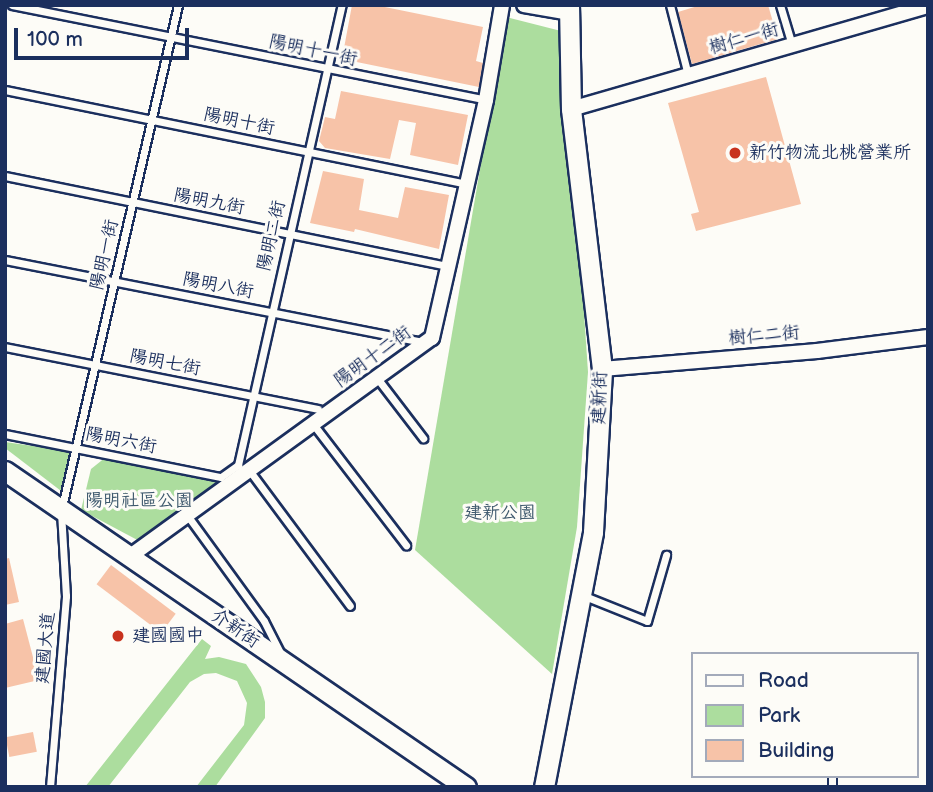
<!DOCTYPE html>
<html>
<head>
<meta charset="utf-8">
<style>
  body { margin:0 }
  #map { position:relative; width:933px; height:792px; overflow:hidden; background:#fdfcf7; font-family:"Balsamiq Sans","LXGW WenKai TC",sans-serif }
  div>[style] { position:absolute }
  .green>* { inset:0; background:#acdd9e }
  .building>* { inset:0; background:#f7c3a8; transform-origin:0 0 }
  .roads { filter:drop-shadow(2px 0 #1b2f5e) drop-shadow(-2px 0 #1b2f5e) drop-shadow(0 2px #1b2f5e) drop-shadow(0 -2px #1b2f5e) }
  .lane>* { height:7px; margin:-3.5px; padding:0 3.5px; transform-origin:3.5px; border-radius:3.5px; background:#fdfcf7 }
  .street>* { height:14px; margin:-7px; padding:0 7px; transform-origin:7px; border-radius:7px; background:#fdfcf7 }
  .secondary>* { height:19px; margin:-9.5px; padding:0 9.5px; transform-origin:9.5px; border-radius:9.5px; background:#fdfcf7 }
  .dots>* { width:19px; height:19px; translate:-50% -50%; box-sizing:border-box; border:4px solid #fdfcf7; border-radius:50% }
  span { translate:-50% -50%; white-space:nowrap; text-align:center; line-height:1.15; -webkit-text-stroke:6px #fdfcf7; paint-order:stroke }
  .street-label { font-size:18px; color:#1b2f5e }
  .poi-label { font-size:18px; color:#1b2f5e }
  .left { translate:0 -50%; text-align:left }
  .park-label { font-size:18px; color:#3f5a6e }
  .frame { position:absolute; inset:0; border:7px solid #1b2f5e; pointer-events:none }
  .legend { position:absolute; left:691px; top:652px; width:228px; height:126px; box-sizing:border-box; background:#fdfcf7; border:2px solid #a3aaba; margin:0; padding:9px 12px; list-style:none; font-size:21px; color:#1b2f5e }
  .legend li { display:flex; align-items:center; gap:14px; height:35px }
  .legend b { width:35px; border:2px solid #a3aaba }
  .scale { position:absolute; left:14px; top:28px; width:175px; height:32px; box-sizing:border-box; border:4px solid #1b2f5e; border-top:0; padding-left:9px; font-size:21px; line-height:24px; white-space:nowrap; color:#1b2f5e; -webkit-text-stroke:5px #fdfcf7; paint-order:stroke }
</style>
</head>
<body>
<div id="map">
  <div class="green">
    <i style="clip-path:polygon(506px 17px,565px 32px,588px 372px,577px 527px,552px 674px,415px 550px)"></i>
    <i style="clip-path:polygon(5px 442px,75px 452px,65px 494px,5px 448px)"></i>
    <i style="clip-path:polygon(106px 457px,222px 483px,143px 543px,81px 510px,91px 469px)"></i>
    <i style="clip-path:polygon(202px 639px,211px 646px,205px 659px,219px 657px,246px 664px,261px 687px,265px 702px,265px 718px,215px 787px,196px 787px,244px 725px,247px 703px,237px 681px,216px 673px,204px 674px,190px 682px,108px 787px,85px 787px)"></i>
  </div>
  <div class="building">
    <i style="clip-path:polygon(352px 5px,375px 5px,483px 27px,476px 61px,483px 63px,479px 87px,342px 59px)"></i>
    <i style="clip-path:polygon(701px 5px,768px 5px,778px 39px,692px 64px,678px 12px)"></i>
    <i style="clip-path:polygon(766px 77px,801px 204px,696px 231px,691px 214px,699px 212px,668px 103px)"></i>
    <i style="clip-path:polygon(341px 91px,468px 115px,458px 165px,410px 155px,416px 123px,399px 120px,390px 159px,325px 148px,319px 141px,325px 117px,335px 119px)"></i>
    <i style="clip-path:polygon(323px 171px,364px 179px,359px 210px,398px 218px,405px 187px,449px 195px,439px 249px,355px 229px,354px 232px,310px 223px)"></i>
    <i style="clip-path:polygon(9px 558px,19px 602px,5px 605px,5px 559px)"></i>
    <i style="left:111px;top:565px;width:81px;height:24px;rotate:37deg"></i>
    <i style="clip-path:polygon(23px 619px,39px 680px,5px 688px,5px 624px)"></i>
    <i style="left:33px;top:732px;width:20px;height:28px;rotate:79deg"></i>
  </div>
  <div class="roads">
    <div class="lane">
      <i style="left:12px;top:5px;width:483px;rotate:11.3deg"></i>
      <i style="left:670px;top:5px;width:72px;rotate:75.6deg"></i>
      <i style="left:780px;top:5px;width:42px;rotate:73.3deg"></i>
      <i style="left:5px;top:90px;width:471px;rotate:11.5deg"></i>
      <i style="left:5px;top:176px;width:452px;rotate:11.5deg"></i>
      <i style="left:5px;top:260px;width:427px;rotate:11.1deg"></i>
      <i style="left:5px;top:347px;width:319px;rotate:11.2deg"></i>
      <i style="left:377px;top:378px;width:76px;rotate:52.5deg"></i>
      <i style="left:313px;top:424px;width:153px;rotate:52.5deg"></i>
      <i style="left:5px;top:434px;width:220px;rotate:11.3deg"></i>
      <i style="left:221px;top:477px;width:21px;rotate:-35deg"></i>
      <i style="left:238px;top:465px;width:472px;rotate:-77.3deg"></i>
      <i style="left:249px;top:470px;width:169px;rotate:53.4deg"></i>
      <i style="left:187px;top:515px;width:131px;rotate:54deg"></i>
      <i style="left:264px;top:621px;width:36px;rotate:63deg"></i>
      <i style="left:582px;top:595px;width:70px;rotate:21.8deg"></i>
      <i style="left:647px;top:621px;width:69px;rotate:-73.9deg"></i>
      <i style="left:832px;top:776px;width:11px;rotate:90deg"></i>
      <i style="left:50px;top:787px;width:192px;rotate:-85.2deg"></i>
      <i style="left:66px;top:596px;width:85px;rotate:-93.4deg"></i>
      <i style="left:61px;top:511px;width:519px;rotate:-76.98deg"></i>
    </div>
    <div class="street">
      <i style="left:524px;top:5px;width:47px;rotate:9.9deg"></i>
      <i style="left:571px;top:109px;width:372px;rotate:-16.1deg"></i>
      <i style="left:602px;top:369px;width:216px;rotate:-4.8deg"></i>
      <i style="left:817px;top:351px;width:112px;rotate:-7.2deg"></i>
      <i style="left:129px;top:557px;width:374px;rotate:-35.9deg"></i>
      <i style="left:432px;top:338px;width:244px;rotate:-77.2deg"></i>
      <i style="left:486px;top:100px;width:96px;rotate:-80.4deg"></i>
    </div>
    <div class="secondary">
      <i style="left:5px;top:471px;width:559px;rotate:34.43deg"></i>
      <i style="left:544px;top:787px;width:260px;rotate:-79.1deg"></i>
      <i style="left:593px;top:532px;width:163px;rotate:-86.8deg"></i>
      <i style="left:602px;top:369px;width:262px;rotate:-96.8deg"></i>
      <i style="left:571px;top:109px;width:104px;rotate:-91.1deg"></i>
    </div>
  </div>
  <div class="dots">
    <i style="left:735px;top:153px;background:#c8321e"></i>
    <i style="left:118px;top:636px;background:#c8321e"></i>
  </div>
  <div class="street-label">
    <span style="left:744px;top:39px;rotate:-16deg">樹仁一街</span>
    <span style="left:313px;top:51px;rotate:12deg">陽明十一街</span>
    <span style="left:239px;top:122px;rotate:12deg">陽明十街</span>
    <span style="left:209px;top:202px;rotate:11deg">陽明九街</span>
    <span style="left:272px;top:236px;rotate:-77deg">陽明二街</span>
    <span style="left:105px;top:255px;rotate:-77deg">陽明一街</span>
    <span style="left:218px;top:286px;rotate:11deg">陽明八街</span>
    <span style="left:764px;top:336px;rotate:-5deg">樹仁二街</span>
    <span style="left:373px;top:357px;rotate:-36deg">陽明十二街</span>
    <span style="left:165px;top:363px;rotate:11deg">陽明七街</span>
    <span style="left:600px;top:398px;rotate:-88deg">建新街</span>
    <span style="left:121px;top:441px;rotate:11deg">陽明六街</span>
    <span style="left:235px;top:629px;rotate:34deg">介新街</span>
    <span style="left:46px;top:648px;rotate:-85deg">建國大道</span>
  </div>
  <div class="poi-label">
    <span class="left" style="left:749px;top:153px">新竹物流北桃營業所</span>
    <span class="left" style="left:132px;top:636px">建國國中</span>
  </div>
  <div class="park-label">
    <span style="left:139px;top:501px">陽明社區公園</span>
    <span style="left:500px;top:513px">建新公園</span>
  </div>
  <div class="frame"></div>
  <ul class="legend">
  <li><b style="height:9px;background:#fdfcf7"></b>Road</li>
  <li><b style="height:19px;background:#acdd9e"></b>Park</li>
  <li><b style="height:19px;background:#f7c3a8"></b>Building</li>
  </ul>
  <div class="scale">100 m</div>
</div>
</body>
</html>
